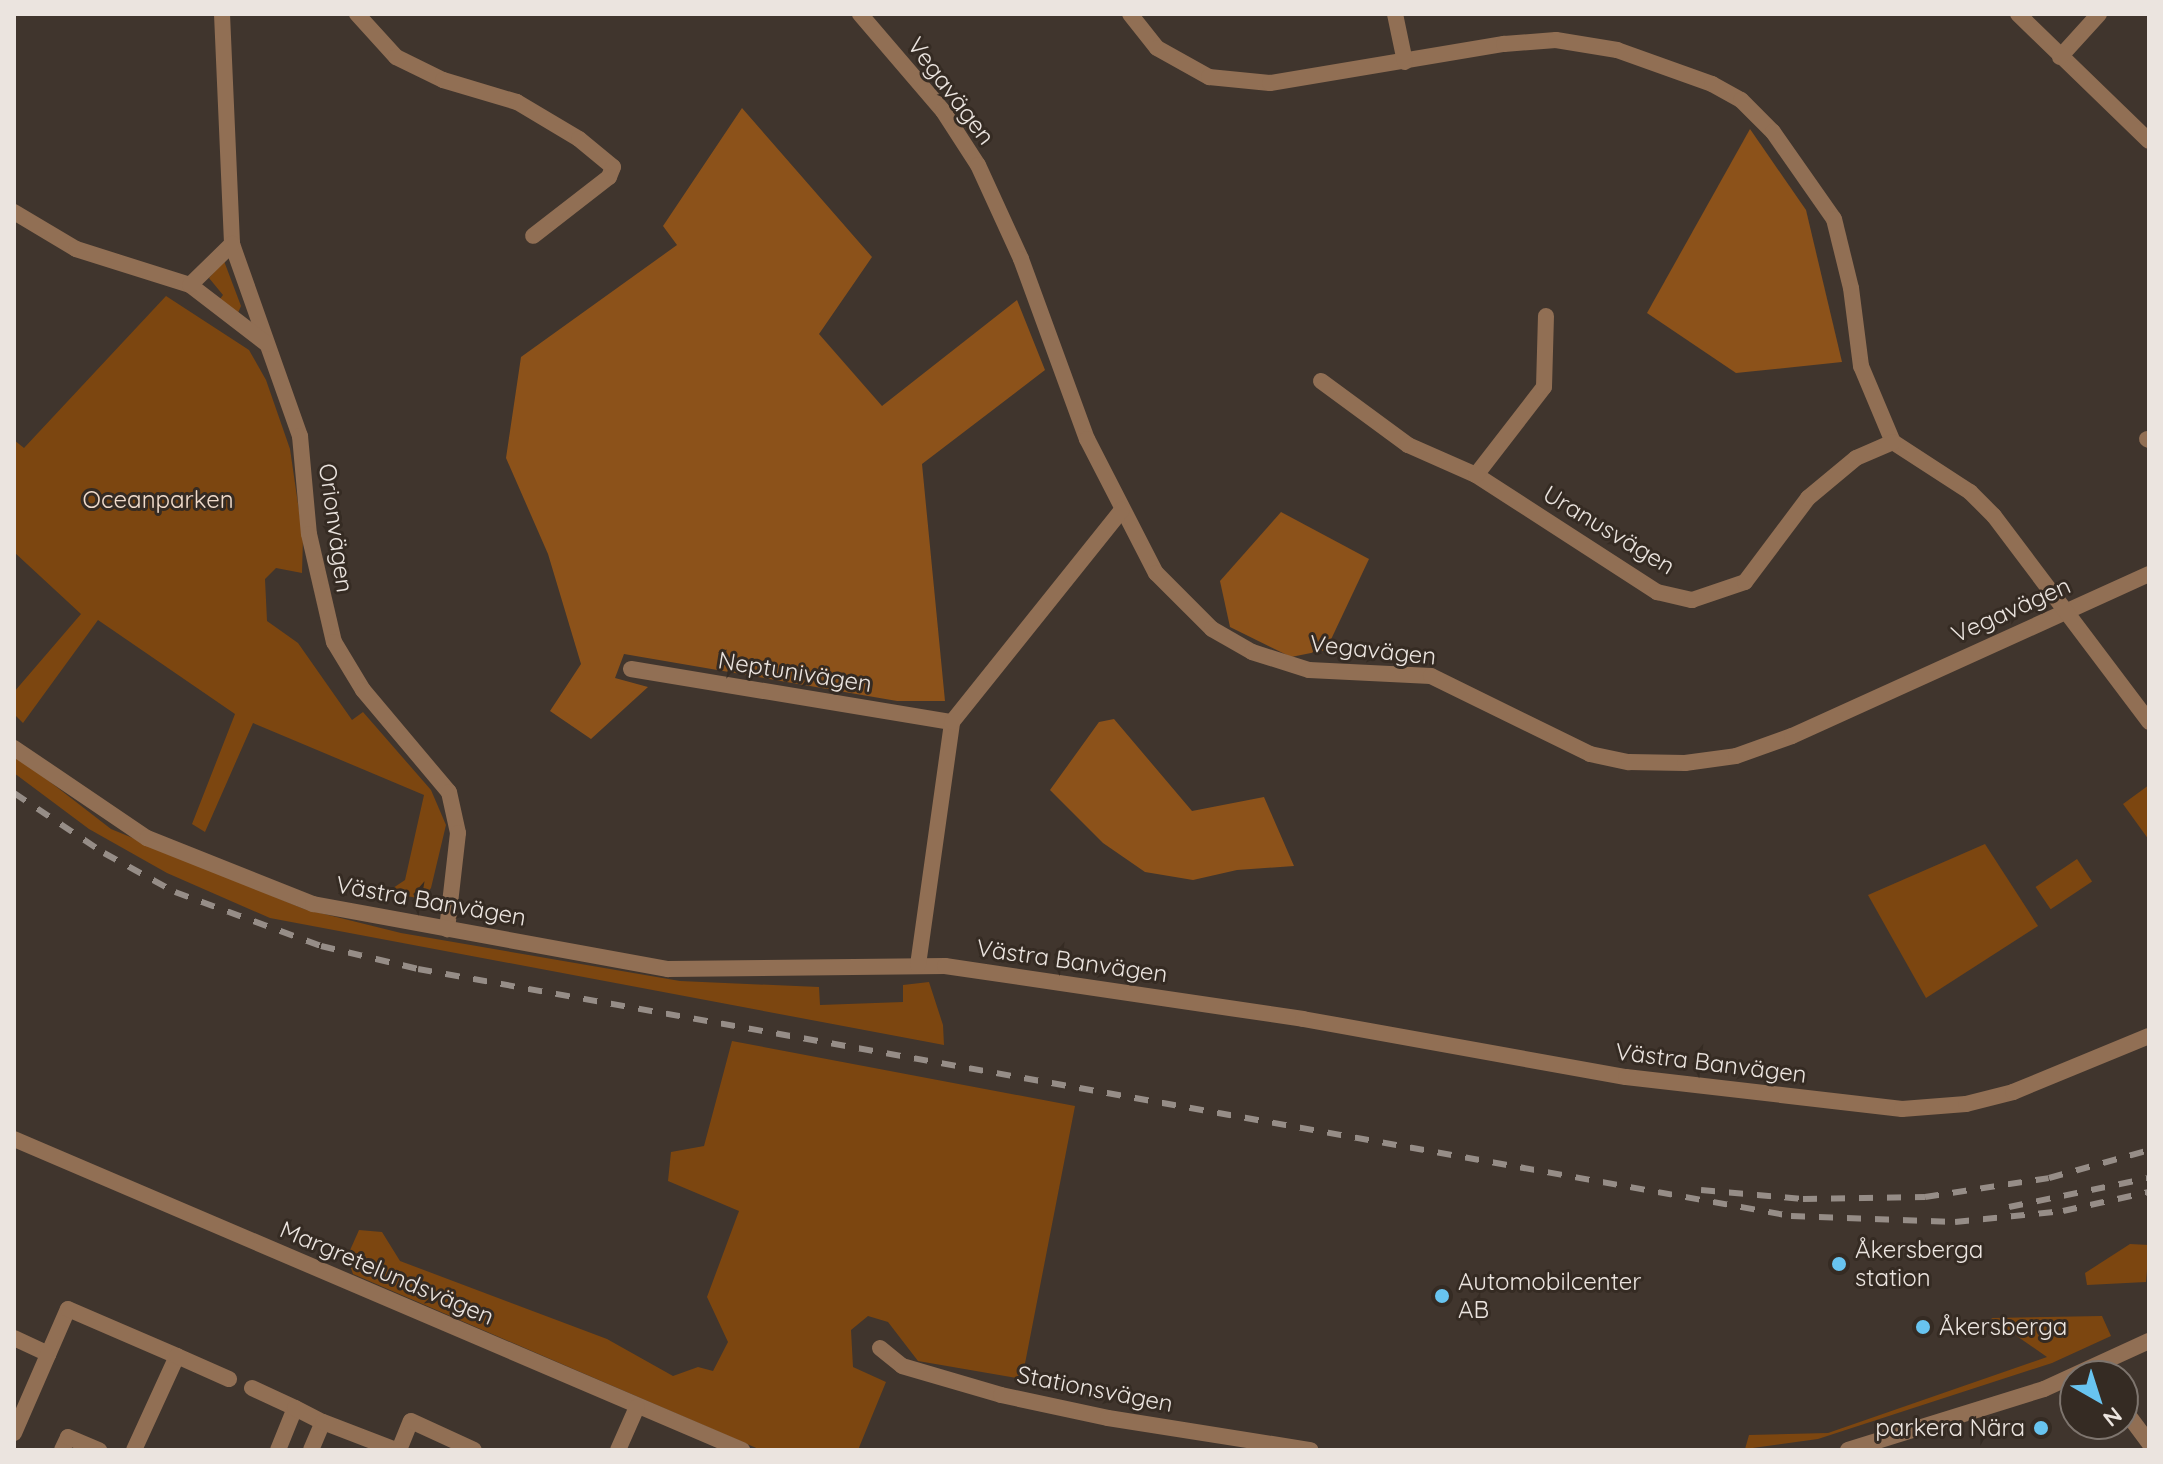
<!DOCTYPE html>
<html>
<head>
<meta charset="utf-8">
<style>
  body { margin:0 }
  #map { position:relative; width:2163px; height:1464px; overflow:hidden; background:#40352d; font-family:Quicksand,sans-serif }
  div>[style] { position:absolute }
  .green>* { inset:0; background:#7c4610; transform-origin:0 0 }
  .forest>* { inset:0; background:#8c521a }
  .street>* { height:16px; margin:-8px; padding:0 8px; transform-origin:8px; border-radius:8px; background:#916f54 }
  .rail>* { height:6px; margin-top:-3px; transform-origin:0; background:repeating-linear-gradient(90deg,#968d87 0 14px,transparent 0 28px) }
  .dots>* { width:22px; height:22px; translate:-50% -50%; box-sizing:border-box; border:4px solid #352b23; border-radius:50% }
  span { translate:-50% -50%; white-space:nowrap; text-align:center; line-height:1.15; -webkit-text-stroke:6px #352b23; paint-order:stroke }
  .street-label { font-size:24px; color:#ebe4df }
  .park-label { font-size:24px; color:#f1dccc }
  .poi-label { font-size:24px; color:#ebe4df }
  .left { translate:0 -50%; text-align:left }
  .right { translate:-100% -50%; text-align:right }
  .frame { position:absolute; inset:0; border:16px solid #ebe4df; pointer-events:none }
  .north { position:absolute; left:2059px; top:1360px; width:80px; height:80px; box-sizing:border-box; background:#352b23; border:2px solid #7e756e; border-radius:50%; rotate:141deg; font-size:22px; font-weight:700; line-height:32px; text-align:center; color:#ebe4df }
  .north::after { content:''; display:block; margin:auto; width:28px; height:36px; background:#68c4f0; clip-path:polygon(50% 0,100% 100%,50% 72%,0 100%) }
</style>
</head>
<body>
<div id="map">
  <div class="green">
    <i style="clip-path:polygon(224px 261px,241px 306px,238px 313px,217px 303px,223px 295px,209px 278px)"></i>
    <i style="clip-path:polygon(166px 296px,249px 350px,266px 380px,290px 449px,303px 538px,302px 573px,276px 568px,265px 579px,267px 621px,298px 643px,352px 720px,363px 712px,431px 790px,446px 825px,431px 888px,422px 899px,387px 892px,405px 880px,424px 795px,253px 723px,205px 832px,192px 824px,235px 714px,98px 620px,23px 723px,14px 714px,14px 692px,81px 614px,14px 552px,14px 440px,24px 448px)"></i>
    <i style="clip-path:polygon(14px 754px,111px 829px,304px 909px,401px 933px,680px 981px,819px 987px,820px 1005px,903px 1002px,903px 985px,929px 982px,943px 1025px,944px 1045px,270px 918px,167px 873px,89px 829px,14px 773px)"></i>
    <i style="clip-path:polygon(2149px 785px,2149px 840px,2123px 804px)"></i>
    <i style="clip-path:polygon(1985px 844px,2038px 926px,1926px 998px,1868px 895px)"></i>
    <i style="left:2077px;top:859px;width:27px;height:50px;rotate:56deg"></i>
    <i style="clip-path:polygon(732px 1041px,1075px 1106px,1022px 1379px,918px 1361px,888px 1322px,868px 1316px,851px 1330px,853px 1367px,886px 1382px,858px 1450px,761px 1450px,353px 1274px,347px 1257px,359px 1230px,382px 1232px,400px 1261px,607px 1339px,673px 1376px,698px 1367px,713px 1371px,728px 1342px,707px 1297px,739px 1211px,668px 1181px,671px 1152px,704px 1146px)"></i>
    <i style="clip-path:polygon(2130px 1244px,2149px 1245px,2146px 1282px,2087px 1285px,2085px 1273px)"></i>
    <i style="clip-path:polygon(2102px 1316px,2111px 1336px,2052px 1363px,1818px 1439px,1745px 1449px,1749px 1435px,1828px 1433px,2047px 1357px,1991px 1318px)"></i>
  </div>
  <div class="forest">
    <i style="clip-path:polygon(742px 108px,872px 257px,819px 334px,882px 406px,1017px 300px,1045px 370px,922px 464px,945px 701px,897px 701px,624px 654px,615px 678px,648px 687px,591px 739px,550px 711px,581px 664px,548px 554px,506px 458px,521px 357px,677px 245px,663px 226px)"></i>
    <i style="clip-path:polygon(1750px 129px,1806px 210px,1842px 362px,1736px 373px,1647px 313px)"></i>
    <i style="clip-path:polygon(1281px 512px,1369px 559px,1326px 650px,1291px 657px,1230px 627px,1220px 581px)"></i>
    <i style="clip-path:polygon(1114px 719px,1192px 811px,1264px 797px,1294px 866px,1237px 870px,1193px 880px,1145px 872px,1103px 843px,1050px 790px,1099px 722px)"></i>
  </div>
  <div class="street">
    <i style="left:222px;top:14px;width:230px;rotate:87.5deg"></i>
    <i style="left:232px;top:244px;width:204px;rotate:70.5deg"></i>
    <i style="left:300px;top:436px;width:98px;rotate:84.8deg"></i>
    <i style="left:309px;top:534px;width:111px;rotate:77deg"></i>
    <i style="left:334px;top:642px;width:56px;rotate:58.9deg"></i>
    <i style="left:363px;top:690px;width:133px;rotate:49.9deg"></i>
    <i style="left:449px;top:792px;width:42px;rotate:77.6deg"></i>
    <i style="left:458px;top:833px;width:97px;rotate:96.5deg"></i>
    <i style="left:357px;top:14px;width:58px;rotate:47.8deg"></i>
    <i style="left:396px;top:57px;width:52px;rotate:26.1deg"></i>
    <i style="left:443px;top:80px;width:77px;rotate:16.6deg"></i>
    <i style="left:517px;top:102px;width:72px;rotate:30.8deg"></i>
    <i style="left:579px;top:139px;width:44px;rotate:39.5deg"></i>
    <i style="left:613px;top:167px;width:11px;rotate:112deg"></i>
    <i style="left:609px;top:177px;width:96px;rotate:142.2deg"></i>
    <i style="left:860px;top:14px;width:128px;rotate:49.4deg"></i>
    <i style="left:943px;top:111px;width:64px;rotate:57.1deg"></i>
    <i style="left:978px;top:165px;width:103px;rotate:65.4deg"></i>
    <i style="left:1021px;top:259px;width:192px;rotate:69.9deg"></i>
    <i style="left:1087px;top:439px;width:151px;rotate:62.8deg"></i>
    <i style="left:1156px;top:573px;width:79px;rotate:45deg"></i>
    <i style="left:1212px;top:629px;width:46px;rotate:29.9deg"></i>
    <i style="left:1252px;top:652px;width:60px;rotate:17.5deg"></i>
    <i style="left:1309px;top:670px;width:122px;rotate:2.8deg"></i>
    <i style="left:1431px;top:676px;width:177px;rotate:26.1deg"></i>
    <i style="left:1590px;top:754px;width:40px;rotate:12deg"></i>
    <i style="left:1629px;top:762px;width:56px;rotate:1deg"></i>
    <i style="left:1685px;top:763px;width:51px;rotate:-7.8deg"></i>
    <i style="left:1736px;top:756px;width:59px;rotate:-19.7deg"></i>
    <i style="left:1792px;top:736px;width:392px;rotate:-24.4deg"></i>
    <i style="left:1130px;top:14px;width:43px;rotate:51.5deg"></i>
    <i style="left:1157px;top:48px;width:60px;rotate:29.1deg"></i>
    <i style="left:1209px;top:77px;width:61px;rotate:5.6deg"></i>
    <i style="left:1270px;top:83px;width:237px;rotate:-9.5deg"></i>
    <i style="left:1504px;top:44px;width:52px;rotate:-4.4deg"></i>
    <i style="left:1556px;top:40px;width:62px;rotate:9.3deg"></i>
    <i style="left:1617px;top:50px;width:101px;rotate:19.7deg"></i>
    <i style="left:1712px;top:84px;width:33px;rotate:29deg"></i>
    <i style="left:1741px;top:100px;width:45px;rotate:45deg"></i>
    <i style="left:1773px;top:132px;width:106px;rotate:55deg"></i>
    <i style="left:1834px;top:219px;width:71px;rotate:76.2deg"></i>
    <i style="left:1851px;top:288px;width:79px;rotate:82.7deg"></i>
    <i style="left:1861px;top:366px;width:82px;rotate:67.2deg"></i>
    <i style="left:1893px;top:442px;width:92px;rotate:33deg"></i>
    <i style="left:1970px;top:492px;width:34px;rotate:45deg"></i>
    <i style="left:1994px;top:516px;width:258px;rotate:53deg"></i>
    <i style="left:1395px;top:14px;width:49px;rotate:78.2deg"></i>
    <i style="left:2018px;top:14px;width:182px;rotate:44.1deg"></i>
    <i style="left:2060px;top:57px;width:58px;rotate:-47.8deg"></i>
    <i style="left:14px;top:212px;width:72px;rotate:30.8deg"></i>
    <i style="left:76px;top:249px;width:120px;rotate:17.5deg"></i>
    <i style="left:190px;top:285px;width:97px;rotate:37.5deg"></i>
    <i style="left:190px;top:285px;width:59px;rotate:-44.3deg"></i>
    <i style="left:1321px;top:381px;width:108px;rotate:36.3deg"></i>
    <i style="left:1408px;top:445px;width:74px;rotate:23.8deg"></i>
    <i style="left:1476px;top:475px;width:216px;rotate:32.9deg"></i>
    <i style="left:1657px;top:592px;width:36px;rotate:13deg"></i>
    <i style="left:1692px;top:600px;width:56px;rotate:-18.8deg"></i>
    <i style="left:1745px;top:582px;width:105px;rotate:-53.1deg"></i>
    <i style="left:1808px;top:498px;width:62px;rotate:-39.8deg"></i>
    <i style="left:1856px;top:458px;width:40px;rotate:-23.4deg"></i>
    <i style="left:2147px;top:439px;width:2px;rotate:27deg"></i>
    <i style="left:1476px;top:475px;width:111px;rotate:-52.3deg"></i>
    <i style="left:1544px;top:387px;width:71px;rotate:-88.4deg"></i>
    <i style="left:631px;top:669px;width:325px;rotate:9.4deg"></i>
    <i style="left:14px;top:748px;width:161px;rotate:34.1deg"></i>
    <i style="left:147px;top:838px;width:179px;rotate:21.7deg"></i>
    <i style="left:313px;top:904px;width:361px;rotate:10.4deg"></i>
    <i style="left:668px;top:969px;width:277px;rotate:-0.6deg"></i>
    <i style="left:945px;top:966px;width:362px;rotate:8.4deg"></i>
    <i style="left:1303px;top:1019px;width:328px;rotate:10.2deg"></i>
    <i style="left:1626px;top:1077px;width:278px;rotate:6.6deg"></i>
    <i style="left:1902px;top:1109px;width:64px;rotate:-4.5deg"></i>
    <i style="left:1966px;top:1104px;width:49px;rotate:-14.3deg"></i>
    <i style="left:2013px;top:1092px;width:147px;rotate:-22.4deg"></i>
    <i style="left:918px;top:965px;width:245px;rotate:-82deg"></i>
    <i style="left:952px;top:722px;width:272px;rotate:-51.3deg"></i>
    <i style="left:14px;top:1139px;width:792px;rotate:23.13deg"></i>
    <i style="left:14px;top:1338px;width:38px;rotate:25deg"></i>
    <i style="left:880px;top:1348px;width:28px;rotate:39deg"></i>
    <i style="left:902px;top:1366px;width:103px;rotate:16.3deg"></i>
    <i style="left:1001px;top:1395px;width:109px;rotate:12.1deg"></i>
    <i style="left:1108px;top:1418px;width:205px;rotate:9deg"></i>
    <i style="left:252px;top:1388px;width:47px;rotate:24.9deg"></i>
    <i style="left:2123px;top:1408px;width:44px;rotate:53.4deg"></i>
    <i style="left:14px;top:1433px;width:135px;rotate:-66.5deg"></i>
    <i style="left:68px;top:1309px;width:119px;rotate:23.3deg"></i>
    <i style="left:62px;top:1450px;width:14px;rotate:-65deg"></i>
    <i style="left:68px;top:1437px;width:34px;rotate:23deg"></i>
    <i style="left:134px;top:1450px;width:103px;rotate:-65.4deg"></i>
    <i style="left:177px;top:1356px;width:57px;rotate:23.9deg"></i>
    <i style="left:278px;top:1450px;width:45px;rotate:-68deg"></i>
    <i style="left:295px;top:1408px;width:31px;rotate:27deg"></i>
    <i style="left:311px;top:1450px;width:30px;rotate:-67deg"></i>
    <i style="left:323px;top:1422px;width:78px;rotate:21deg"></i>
    <i style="left:399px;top:1450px;width:31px;rotate:-68deg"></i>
    <i style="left:411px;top:1421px;width:69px;rotate:24.7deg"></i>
    <i style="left:618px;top:1450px;width:47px;rotate:-66.2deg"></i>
    <i style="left:1848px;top:1450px;width:205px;rotate:-17.3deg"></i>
    <i style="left:2044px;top:1389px;width:115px;rotate:-24.6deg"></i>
  </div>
  <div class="rail">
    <i style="left:14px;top:793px;width:108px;rotate:33.7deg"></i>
    <i style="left:104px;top:853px;width:81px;rotate:28.8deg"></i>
    <i style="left:175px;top:892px;width:156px;rotate:20.3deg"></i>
    <i style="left:321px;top:946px;width:100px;rotate:13.3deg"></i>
    <i style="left:418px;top:969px;width:1395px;rotate:10.2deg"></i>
    <i style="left:1791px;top:1216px;width:164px;rotate:2.1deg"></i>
    <i style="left:1955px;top:1222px;width:109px;rotate:-5.8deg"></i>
    <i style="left:2063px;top:1211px;width:88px;rotate:-12.5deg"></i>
    <i style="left:1701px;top:1190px;width:102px;rotate:5deg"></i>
    <i style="left:1803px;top:1199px;width:122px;rotate:-0.9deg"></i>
    <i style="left:1925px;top:1197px;width:125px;rotate:-8.7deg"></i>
    <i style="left:2049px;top:1178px;width:104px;rotate:-15.6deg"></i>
    <i style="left:2009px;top:1207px;width:143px;rotate:-11.7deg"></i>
  </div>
  <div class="dots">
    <i style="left:1839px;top:1264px;background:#68c4f0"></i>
    <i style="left:1442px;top:1296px;background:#68c4f0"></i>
    <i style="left:1923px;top:1327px;background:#68c4f0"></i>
    <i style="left:2041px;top:1428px;background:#68c4f0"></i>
  </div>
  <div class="street-label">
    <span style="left:951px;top:91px;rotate:53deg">Vegavägen</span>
    <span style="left:336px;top:528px;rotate:82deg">Orionvägen</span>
    <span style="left:1609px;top:530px;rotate:31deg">Uranusvägen</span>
    <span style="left:2011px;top:610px;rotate:-24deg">Vegavägen</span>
    <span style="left:1373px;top:650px;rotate:6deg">Vegavägen</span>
    <span style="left:795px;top:672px;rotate:9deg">Neptunivägen</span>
    <span style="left:431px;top:901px;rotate:10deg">Västra Banvägen</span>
    <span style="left:1072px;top:961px;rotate:8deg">Västra Banvägen</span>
    <span style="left:1711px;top:1063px;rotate:7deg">Västra Banvägen</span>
    <span style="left:387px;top:1273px;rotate:23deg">Margretelundsvägen</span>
    <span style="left:1095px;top:1389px;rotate:11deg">Stationsvägen</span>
  </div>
  <div class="park-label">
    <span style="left:158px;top:500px">Oceanparken</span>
  </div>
  <div class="poi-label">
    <span class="left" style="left:1855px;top:1264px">Åkersberga<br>station</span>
    <span class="left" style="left:1458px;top:1296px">Automobilcenter<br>AB</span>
    <span class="left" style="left:1939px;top:1327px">Åkersberga</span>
    <span class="right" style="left:2025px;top:1428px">parkera Nära</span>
  </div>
  <div class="frame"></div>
  <div class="north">N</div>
</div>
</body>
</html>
